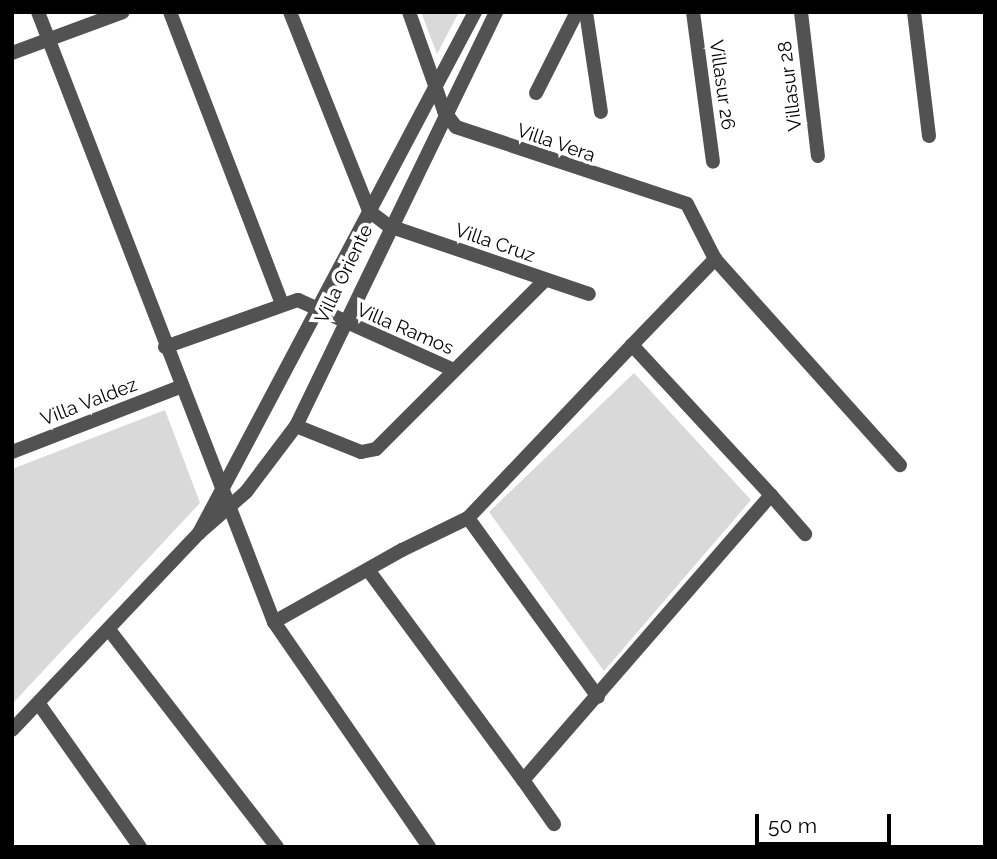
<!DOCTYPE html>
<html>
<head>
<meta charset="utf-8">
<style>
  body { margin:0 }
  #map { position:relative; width:997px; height:859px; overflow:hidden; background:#fff; font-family:Raleway,sans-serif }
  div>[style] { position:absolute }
  .green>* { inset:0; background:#d9d9d9 }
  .minor>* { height:14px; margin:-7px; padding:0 7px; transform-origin:7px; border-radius:7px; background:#525252 }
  span { translate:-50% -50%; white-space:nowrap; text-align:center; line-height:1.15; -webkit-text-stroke:7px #fff; paint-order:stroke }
  .street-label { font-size:19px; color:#000 }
  .frame { position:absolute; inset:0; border:14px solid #000; pointer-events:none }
  .scale { position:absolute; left:755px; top:814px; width:136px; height:32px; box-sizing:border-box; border:4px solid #000; border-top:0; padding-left:9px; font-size:21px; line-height:24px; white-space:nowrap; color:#000; -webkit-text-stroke:5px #fff; paint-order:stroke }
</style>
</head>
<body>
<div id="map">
  <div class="green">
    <i style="clip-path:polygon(421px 12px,459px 12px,437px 54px)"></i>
    <i style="clip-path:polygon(634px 373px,751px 500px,604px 671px,489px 512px)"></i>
    <i style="clip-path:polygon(165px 410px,200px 503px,13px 703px,12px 469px)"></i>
  </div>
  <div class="minor">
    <i style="left:38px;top:12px;width:654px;rotate:68.85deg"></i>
    <i style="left:274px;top:622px;width:147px;rotate:-29.4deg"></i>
    <i style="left:402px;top:550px;width:73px;rotate:-25.9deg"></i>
    <i style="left:468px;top:518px;width:238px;rotate:-46.5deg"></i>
    <i style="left:632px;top:345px;width:205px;rotate:47.2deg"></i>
    <i style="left:771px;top:495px;width:378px;rotate:131deg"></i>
    <i style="left:523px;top:780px;width:261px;rotate:-126.4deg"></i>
    <i style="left:170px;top:12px;width:310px;rotate:69deg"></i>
    <i style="left:290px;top:12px;width:214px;rotate:68.3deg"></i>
    <i style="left:369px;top:211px;width:25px;rotate:37deg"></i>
    <i style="left:389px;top:226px;width:211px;rotate:18.8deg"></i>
    <i style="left:409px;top:12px;width:105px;rotate:70.5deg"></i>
    <i style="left:444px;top:111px;width:20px;rotate:53deg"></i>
    <i style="left:456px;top:127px;width:243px;rotate:18.4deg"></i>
    <i style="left:687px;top:204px;width:62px;rotate:63deg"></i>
    <i style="left:715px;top:259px;width:277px;rotate:48.1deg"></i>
    <i style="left:475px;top:12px;width:590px;rotate:117.91deg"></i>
    <i style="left:199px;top:533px;width:62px;rotate:-41.1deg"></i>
    <i style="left:246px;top:492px;width:83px;rotate:-52.9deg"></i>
    <i style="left:296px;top:426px;width:460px;rotate:-64.2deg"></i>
    <i style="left:586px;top:12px;width:101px;rotate:81.5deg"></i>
    <i style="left:693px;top:12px;width:151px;rotate:82.4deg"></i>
    <i style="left:801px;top:12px;width:145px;rotate:83.3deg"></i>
    <i style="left:914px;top:12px;width:125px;rotate:83.1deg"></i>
    <i style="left:12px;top:53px;width:118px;rotate:-20.3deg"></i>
    <i style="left:536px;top:93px;width:91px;rotate:-63.2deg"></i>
    <i style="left:632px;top:345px;width:120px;rotate:-46deg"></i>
    <i style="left:165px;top:347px;width:141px;rotate:-19.5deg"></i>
    <i style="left:298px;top:300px;width:171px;rotate:24.2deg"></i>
    <i style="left:296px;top:426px;width:70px;rotate:21.8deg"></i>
    <i style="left:361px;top:452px;width:15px;rotate:-11deg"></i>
    <i style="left:376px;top:449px;width:238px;rotate:-45deg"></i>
    <i style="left:12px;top:452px;width:180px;rotate:-21.2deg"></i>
    <i style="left:771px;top:495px;width:52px;rotate:48.9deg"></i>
    <i style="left:468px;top:518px;width:221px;rotate:54deg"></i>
    <i style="left:274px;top:622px;width:273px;rotate:55.4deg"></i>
    <i style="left:110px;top:631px;width:273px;rotate:52.3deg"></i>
    <i style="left:39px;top:704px;width:175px;rotate:54.8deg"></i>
    <i style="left:12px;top:730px;width:272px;rotate:-46.5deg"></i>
    <i style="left:523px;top:780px;width:54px;rotate:54.8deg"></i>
  </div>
  <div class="street-label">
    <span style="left:722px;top:85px;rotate:82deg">Villasur 26</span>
    <span style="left:790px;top:86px;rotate:-97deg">Villasur 28</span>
    <span style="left:556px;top:143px;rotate:19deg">Villa Vera</span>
    <span style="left:495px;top:243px;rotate:19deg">Villa Cruz</span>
    <span style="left:344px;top:274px;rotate:-64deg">Villa Oriente</span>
    <span style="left:405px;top:329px;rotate:23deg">Villa Ramos</span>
    <span style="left:89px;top:402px;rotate:-21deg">Villa Valdez</span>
  </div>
  <div class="frame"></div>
  <div class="scale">50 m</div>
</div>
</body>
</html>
